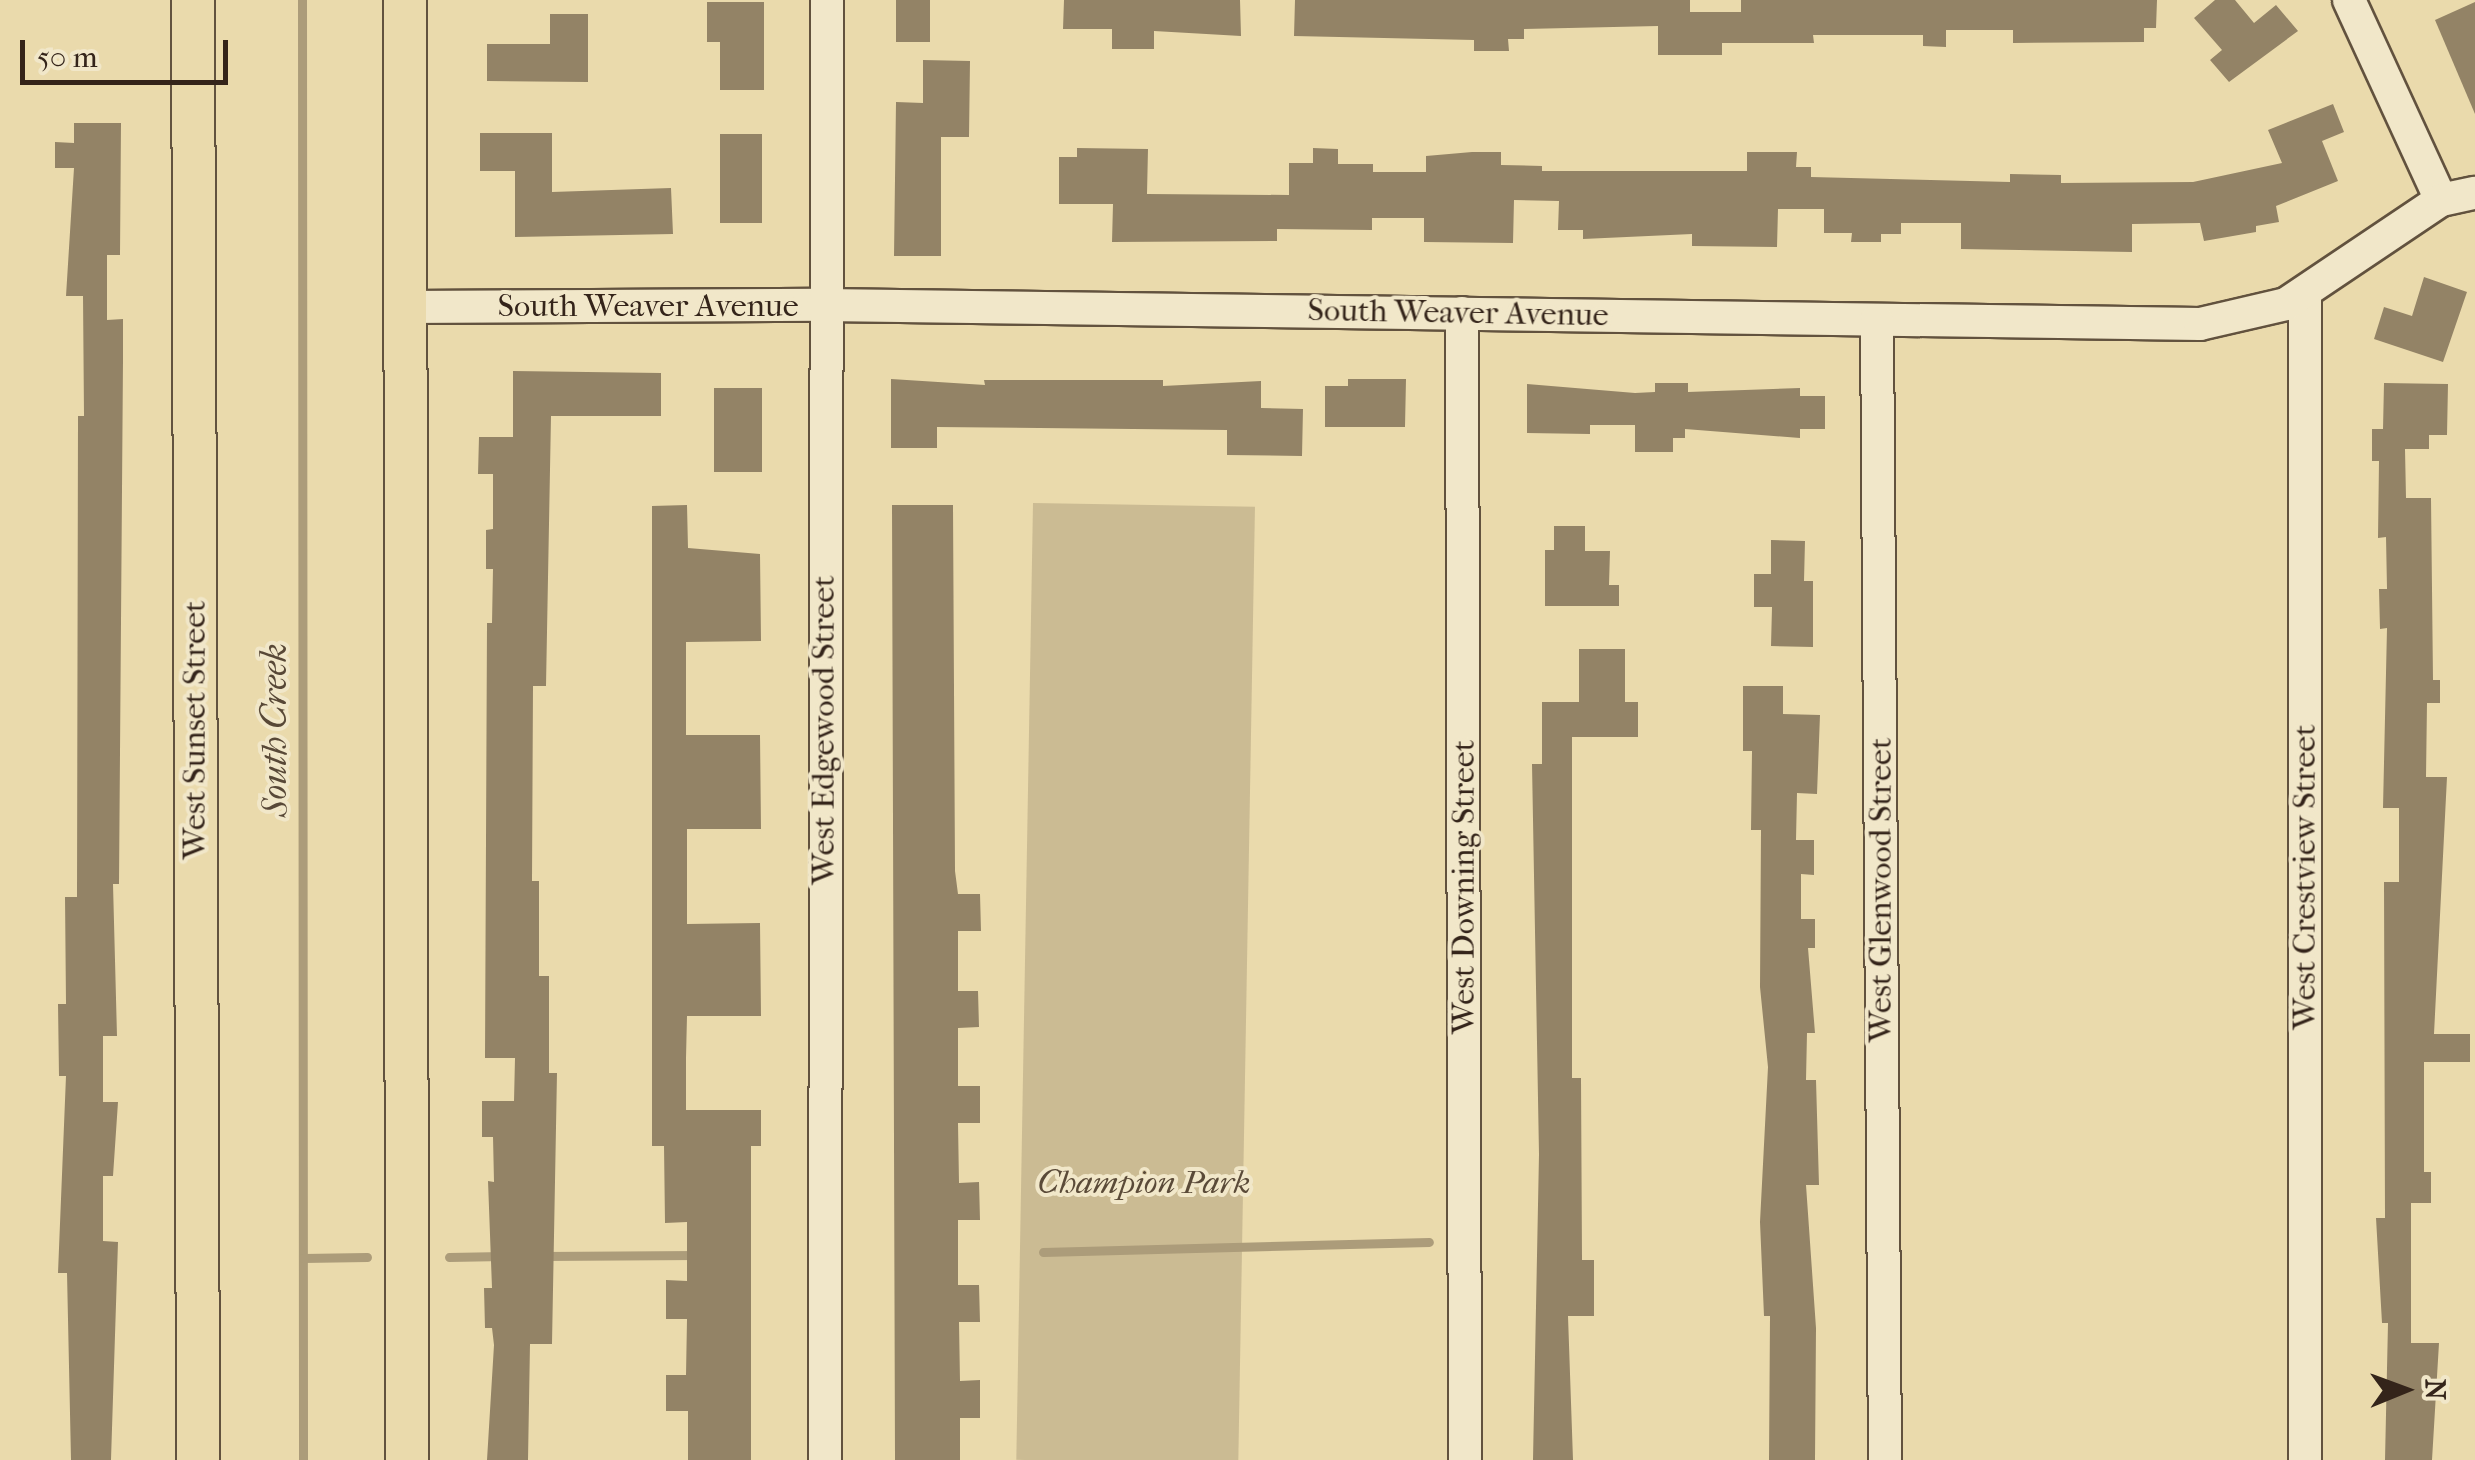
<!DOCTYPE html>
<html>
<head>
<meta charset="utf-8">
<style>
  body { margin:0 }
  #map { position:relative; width:2475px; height:1460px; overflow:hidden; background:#eadaac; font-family:"IM FELL French Canon",serif }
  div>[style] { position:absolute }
  .green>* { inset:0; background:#cbbb93; transform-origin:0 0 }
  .stream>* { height:9px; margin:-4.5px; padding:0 4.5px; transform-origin:4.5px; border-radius:4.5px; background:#ac9c7a }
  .building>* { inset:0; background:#938366; transform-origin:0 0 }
  .roads { filter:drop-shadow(2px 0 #62523e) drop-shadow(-2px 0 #62523e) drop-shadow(0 2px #62523e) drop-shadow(0 -2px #62523e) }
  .minor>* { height:32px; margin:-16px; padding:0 16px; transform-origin:16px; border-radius:16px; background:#f1e7c9 }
  .major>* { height:42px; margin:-21px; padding:0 21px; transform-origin:21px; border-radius:21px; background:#eadaac }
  span { translate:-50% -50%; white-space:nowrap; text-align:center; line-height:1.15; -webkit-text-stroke:8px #f1e7c9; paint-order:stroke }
  .street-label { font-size:32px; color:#34241a }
  .park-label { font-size:32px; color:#5a4a38; font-style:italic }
  .water-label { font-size:35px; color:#584837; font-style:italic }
  .north { position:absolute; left:2355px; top:1340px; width:100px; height:100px; -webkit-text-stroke:8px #f1e7c9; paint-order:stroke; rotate:89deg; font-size:28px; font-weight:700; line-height:40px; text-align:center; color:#34241a }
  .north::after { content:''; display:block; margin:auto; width:35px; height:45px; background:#34241a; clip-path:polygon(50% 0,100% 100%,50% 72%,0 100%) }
  .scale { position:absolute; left:20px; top:40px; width:208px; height:45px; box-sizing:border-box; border:5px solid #34241a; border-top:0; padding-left:12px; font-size:30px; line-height:35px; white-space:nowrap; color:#34241a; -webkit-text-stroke:8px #f1e7c9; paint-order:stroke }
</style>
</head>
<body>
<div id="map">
  <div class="green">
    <i style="left:1033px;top:503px;width:222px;height:957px;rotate:1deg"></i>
  </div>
  <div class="stream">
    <i style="left:302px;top:0;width:1460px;rotate:89.96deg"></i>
    <i style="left:1043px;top:1252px;width:386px;rotate:-1.5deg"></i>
    <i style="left:543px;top:1256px;width:155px;rotate:-0.4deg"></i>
    <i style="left:449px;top:1257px;width:54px;rotate:-1.1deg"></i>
    <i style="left:303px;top:1258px;width:64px;rotate:-0.9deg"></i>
  </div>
  <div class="building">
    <i style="left:896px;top:0;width:34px;height:42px"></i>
    <i style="clip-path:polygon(1064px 0,1240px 0,1241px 36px,1154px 31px,1154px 49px,1112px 49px,1112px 29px,1063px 29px)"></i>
    <i style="clip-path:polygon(1295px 0,1690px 0,1690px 12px,1741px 12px,1741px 0,2157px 0,2156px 28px,2144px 28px,2144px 42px,2013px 43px,2013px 30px,1946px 30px,1946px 47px,1923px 46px,1923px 35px,1813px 35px,1814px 43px,1722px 43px,1722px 55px,1658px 55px,1658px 26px,1524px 29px,1524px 39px,1508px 39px,1509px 51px,1474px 51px,1474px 40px,1294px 36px)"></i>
    <i style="clip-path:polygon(2215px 0,2235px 0,2254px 23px,2276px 5px,2298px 31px,2229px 82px,2210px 60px,2222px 50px,2194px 18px)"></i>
    <i style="clip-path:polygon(707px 2px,764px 2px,764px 90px,720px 90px,720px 42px,707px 42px)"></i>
    <i style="clip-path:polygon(2475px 2px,2475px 114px,2435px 20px)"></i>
    <i style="clip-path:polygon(550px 14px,588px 14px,588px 82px,487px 81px,487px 44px,550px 44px)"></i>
    <i style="clip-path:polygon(923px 60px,970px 61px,969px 137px,941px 137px,941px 256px,894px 256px,896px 102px,923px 103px)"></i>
    <i style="clip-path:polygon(2333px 104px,2344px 132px,2322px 141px,2338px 181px,2276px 206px,2279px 222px,2256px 226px,2256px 232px,2204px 241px,2200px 223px,2132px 224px,2132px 252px,1961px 249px,1961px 223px,1901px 223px,1901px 234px,1881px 234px,1881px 242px,1851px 242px,1852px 233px,1824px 233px,1824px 209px,1778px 209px,1777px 247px,1692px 246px,1692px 234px,1583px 239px,1583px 230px,1558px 230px,1559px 201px,1514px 200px,1513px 243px,1424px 242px,1424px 218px,1372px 218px,1372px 230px,1277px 229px,1277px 241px,1112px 242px,1113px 204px,1059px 204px,1059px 157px,1077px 157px,1077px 148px,1148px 149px,1147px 194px,1289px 195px,1289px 163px,1313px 163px,1313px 148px,1338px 149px,1338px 164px,1373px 164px,1373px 172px,1426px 172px,1426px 156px,1472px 152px,1501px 152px,1501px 165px,1542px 166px,1542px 171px,1747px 171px,1747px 152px,1797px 152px,1796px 167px,1811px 167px,1811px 177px,2010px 182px,2010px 174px,2061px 175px,2061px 183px,2193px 182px,2282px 163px,2268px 130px)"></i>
    <i style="clip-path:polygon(74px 123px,121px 123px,120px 255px,107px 255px,107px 320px,123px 319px,123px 360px,119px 884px,113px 884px,117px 1036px,103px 1036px,103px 1102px,118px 1102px,113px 1176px,103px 1176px,103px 1241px,118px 1242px,111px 1460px,71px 1460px,67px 1273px,58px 1273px,66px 1076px,59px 1076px,58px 1004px,66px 1004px,65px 897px,77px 897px,78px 416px,84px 416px,83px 296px,66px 296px,74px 168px,55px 168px,55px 142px,74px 143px)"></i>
    <i style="clip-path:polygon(480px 133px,552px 133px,552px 192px,671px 188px,673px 234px,515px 237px,515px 171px,480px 171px)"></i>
    <i style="left:720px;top:134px;width:42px;height:89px"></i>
    <i style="clip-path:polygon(2424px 277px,2467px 292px,2443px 362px,2374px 339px,2384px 307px,2412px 316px)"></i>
    <i style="clip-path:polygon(513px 371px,661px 373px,661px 416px,551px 416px,546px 686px,533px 686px,532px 881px,539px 881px,539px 976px,549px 976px,549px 1073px,557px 1073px,552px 1344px,530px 1344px,528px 1460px,487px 1460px,494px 1345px,492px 1328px,485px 1328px,484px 1288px,492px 1288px,488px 1181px,494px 1182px,493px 1137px,482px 1137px,482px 1101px,514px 1101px,515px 1058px,485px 1058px,487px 623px,492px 623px,493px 569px,486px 569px,486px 530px,493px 529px,493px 474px,478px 474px,479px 437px,513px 437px)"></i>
    <i style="clip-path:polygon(891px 379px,985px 385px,984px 380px,1163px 380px,1163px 386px,1261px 381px,1261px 408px,1303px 409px,1302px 456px,1227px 455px,1227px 430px,937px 427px,937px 448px,891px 448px)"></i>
    <i style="clip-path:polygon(1348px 379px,1406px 379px,1405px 427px,1325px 427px,1325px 386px,1348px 386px)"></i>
    <i style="clip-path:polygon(1655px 383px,1688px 383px,1688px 392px,1800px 388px,1800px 396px,1825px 396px,1825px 429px,1800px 429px,1800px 438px,1685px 429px,1685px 438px,1673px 438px,1673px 452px,1635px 452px,1635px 425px,1590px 425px,1590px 434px,1527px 433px,1527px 384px,1635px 393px,1655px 392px)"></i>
    <i style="clip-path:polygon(2384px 383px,2448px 384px,2447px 435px,2429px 435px,2429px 449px,2405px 449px,2406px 498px,2431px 498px,2433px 680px,2440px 680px,2440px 703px,2427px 703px,2426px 777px,2447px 777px,2434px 1034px,2470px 1034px,2470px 1062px,2424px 1062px,2424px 1172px,2431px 1172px,2431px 1203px,2411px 1203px,2411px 1343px,2439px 1343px,2432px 1460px,2385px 1460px,2388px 1323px,2382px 1323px,2376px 1218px,2385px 1218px,2384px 882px,2399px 882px,2399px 808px,2383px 808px,2387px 628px,2380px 629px,2379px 589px,2387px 589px,2386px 537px,2378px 538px,2379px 461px,2372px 461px,2372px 429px,2383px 429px)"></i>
    <i style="left:714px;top:388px;width:48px;height:84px"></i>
    <i style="clip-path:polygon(687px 505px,688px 548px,760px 554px,761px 641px,686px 642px,686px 735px,760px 735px,761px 829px,687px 829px,687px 924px,760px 923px,761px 1016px,687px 1016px,686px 1058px,686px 1110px,761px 1110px,761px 1146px,751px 1146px,751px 1460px,688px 1460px,688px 1411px,666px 1411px,666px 1375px,686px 1375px,687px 1319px,666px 1319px,666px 1280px,687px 1281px,687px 1222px,665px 1223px,664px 1146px,652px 1146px,652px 506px)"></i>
    <i style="clip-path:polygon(892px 505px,953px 505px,955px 871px,958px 894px,980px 894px,981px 931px,958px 931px,958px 991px,978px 991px,979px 1027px,958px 1028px,958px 1086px,980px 1086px,980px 1123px,958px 1123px,959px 1183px,979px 1182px,980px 1220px,958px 1220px,958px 1285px,979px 1285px,980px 1322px,959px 1322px,960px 1381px,980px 1380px,980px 1418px,960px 1418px,960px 1460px,895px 1460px)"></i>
    <i style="clip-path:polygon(1554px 526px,1585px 526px,1585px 551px,1610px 551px,1609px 585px,1619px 585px,1619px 606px,1545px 606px,1545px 550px,1554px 550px)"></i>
    <i style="clip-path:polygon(1771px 540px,1805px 541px,1804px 581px,1813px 581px,1813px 647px,1771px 646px,1772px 607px,1754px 607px,1754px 574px,1771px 574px)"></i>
    <i style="clip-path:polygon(1579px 649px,1625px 649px,1625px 702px,1638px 702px,1638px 737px,1572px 737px,1572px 1078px,1581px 1078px,1582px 1260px,1594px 1260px,1594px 1316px,1568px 1316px,1573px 1460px,1533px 1460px,1539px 1154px,1532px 764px,1542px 764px,1542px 702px,1579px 702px)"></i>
    <i style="clip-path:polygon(1743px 686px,1783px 686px,1783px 714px,1820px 715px,1817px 794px,1797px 793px,1796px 840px,1814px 840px,1814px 875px,1801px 874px,1801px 919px,1815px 919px,1815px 948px,1808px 948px,1815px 1033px,1807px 1033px,1806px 1080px,1816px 1080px,1819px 1185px,1806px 1185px,1816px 1328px,1815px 1460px,1769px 1460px,1770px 1316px,1764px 1316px,1760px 1222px,1768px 1067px,1760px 987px,1761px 830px,1751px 830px,1752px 751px,1743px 751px)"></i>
  </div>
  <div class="roads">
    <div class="minor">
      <i style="left:2349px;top:0;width:220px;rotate:65.3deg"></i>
      <i style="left:2305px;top:294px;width:1166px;rotate:90deg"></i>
      <i style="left:406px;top:307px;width:417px;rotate:-0.3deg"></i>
      <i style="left:823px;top:305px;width:1377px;rotate:0.79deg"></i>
      <i style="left:2200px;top:324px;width:88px;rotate:-13.1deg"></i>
      <i style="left:2286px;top:304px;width:187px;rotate:-33.9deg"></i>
      <i style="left:2441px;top:200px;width:35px;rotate:-12deg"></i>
      <i style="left:1462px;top:313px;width:1147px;rotate:89.85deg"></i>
      <i style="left:1877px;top:320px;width:1140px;rotate:89.6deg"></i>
      <i style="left:825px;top:1460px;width:1460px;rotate:-89.92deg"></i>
    </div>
    <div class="major">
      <i style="left:193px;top:0;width:1460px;rotate:89.8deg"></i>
      <i style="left:405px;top:0;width:1460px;rotate:89.92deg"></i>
    </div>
  </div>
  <div class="street-label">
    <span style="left:648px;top:306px">South Weaver Avenue</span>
    <span style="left:1458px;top:313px;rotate:1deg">South Weaver Avenue</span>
    <span style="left:195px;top:730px;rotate:-90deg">West Sunset Street</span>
    <span style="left:824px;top:730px;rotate:-90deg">West Edgewood Street</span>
    <span style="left:2305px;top:877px;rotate:-90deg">West Crestview Street</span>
    <span style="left:1464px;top:887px;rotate:-90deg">West Downing Street</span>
    <span style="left:1881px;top:890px;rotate:-90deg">West Glenwood Street</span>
  </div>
  <div class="park-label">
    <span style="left:1144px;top:1183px">Champion Park</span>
  </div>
  <div class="water-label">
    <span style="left:275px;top:730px;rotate:-90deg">South Creek</span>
  </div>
  <div class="north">N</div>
  <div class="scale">50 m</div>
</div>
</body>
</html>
